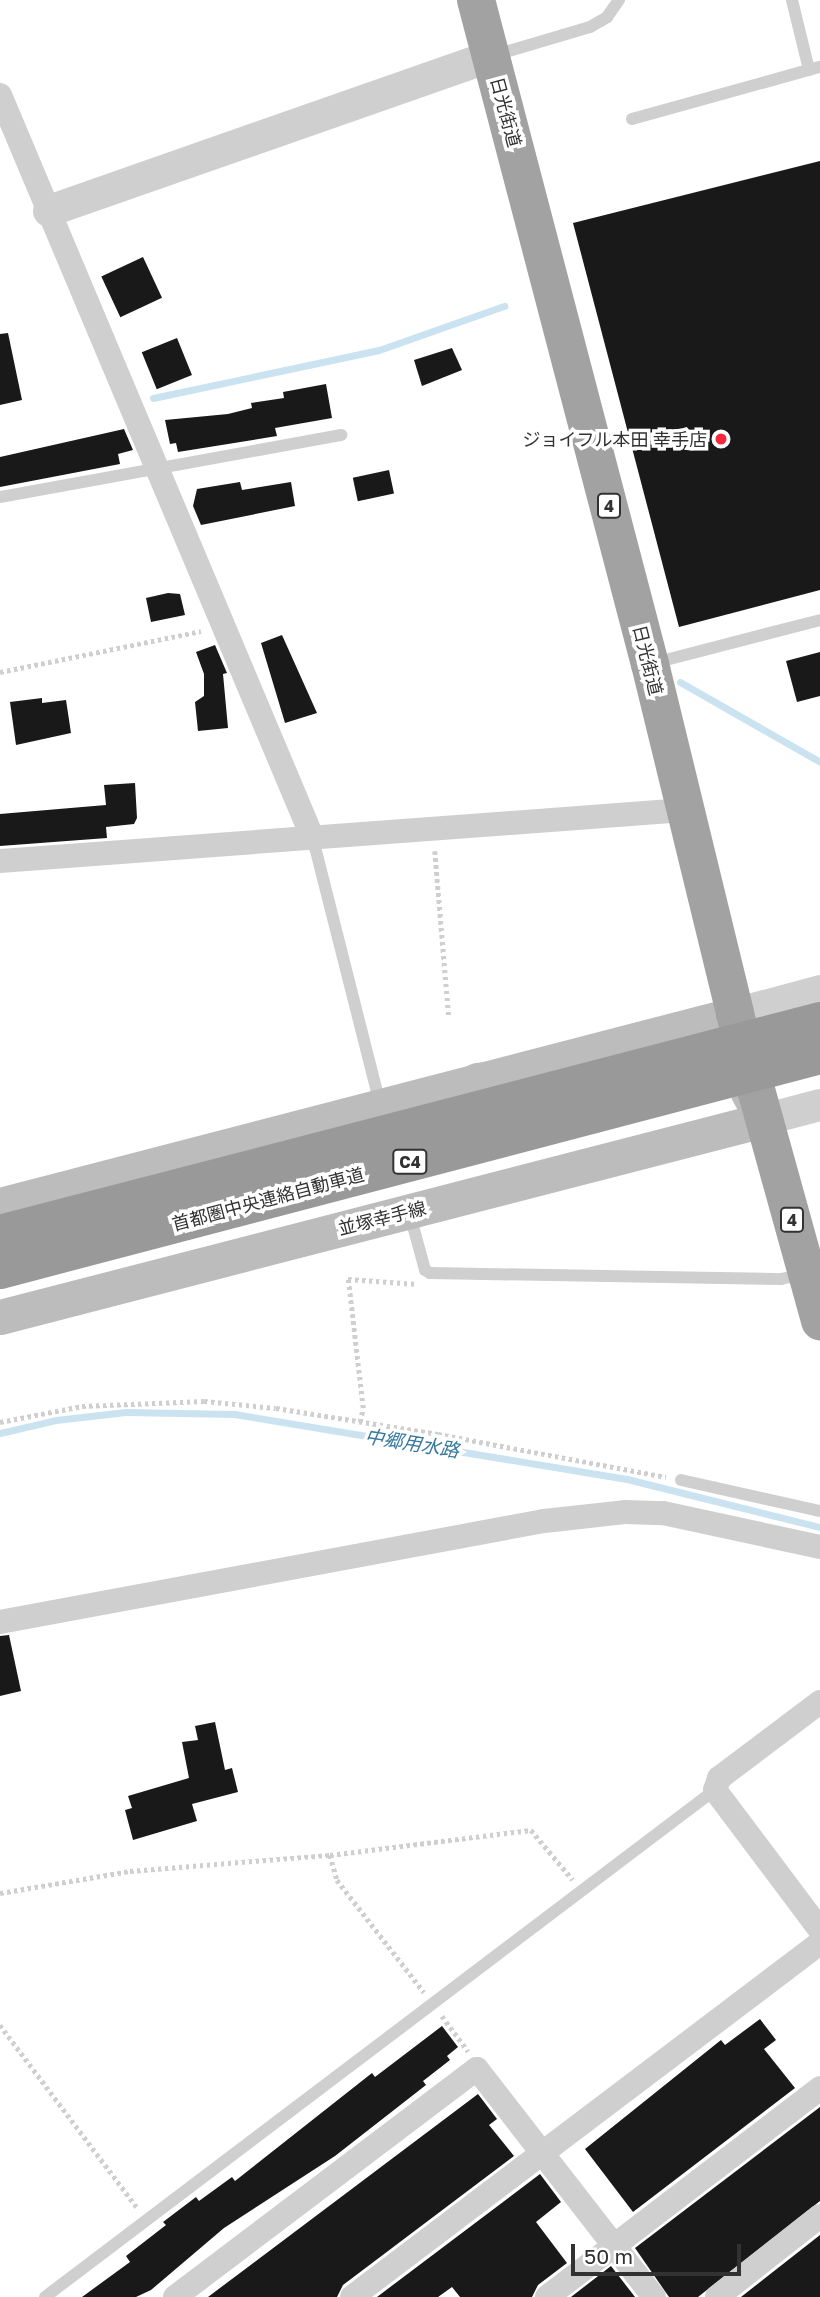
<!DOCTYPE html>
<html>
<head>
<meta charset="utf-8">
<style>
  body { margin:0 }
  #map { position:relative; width:820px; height:2297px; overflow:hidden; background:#fff; font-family:"Golos Text","Noto Sans JP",sans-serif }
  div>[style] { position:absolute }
  .stream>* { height:7px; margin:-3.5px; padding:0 3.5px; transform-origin:3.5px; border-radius:3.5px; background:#cbe3f1 }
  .building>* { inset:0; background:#191919; transform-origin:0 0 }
  .path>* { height:4.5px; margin-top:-2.25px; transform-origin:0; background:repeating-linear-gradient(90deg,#cfcfcf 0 3.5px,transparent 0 7px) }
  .service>* { height:12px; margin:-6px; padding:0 6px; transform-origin:6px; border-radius:6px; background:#cfcfcf }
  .minor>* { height:24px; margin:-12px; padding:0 12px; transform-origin:12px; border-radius:12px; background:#cfcfcf }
  .tertiary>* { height:32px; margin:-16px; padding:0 16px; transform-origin:16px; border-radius:16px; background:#cfcfcf }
  .secondary>* { height:35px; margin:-17.5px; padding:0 17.5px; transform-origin:17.5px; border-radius:17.5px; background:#bcbcbc }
  .trunk>* { height:38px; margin:-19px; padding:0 19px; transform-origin:19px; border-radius:19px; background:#a2a2a2 }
  .motorway-bridge>* { height:38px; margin:-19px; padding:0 19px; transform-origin:19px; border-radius:19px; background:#999 }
  .dots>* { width:19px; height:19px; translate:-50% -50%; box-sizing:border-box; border:4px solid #fff; border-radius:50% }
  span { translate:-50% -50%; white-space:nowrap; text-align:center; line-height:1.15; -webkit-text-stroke:7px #fff; paint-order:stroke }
  .shield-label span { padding:2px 5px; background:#fff; border:2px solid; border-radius:5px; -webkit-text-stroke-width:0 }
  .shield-label { font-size:16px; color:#323232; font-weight:700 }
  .street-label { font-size:18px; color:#323232 }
  .poi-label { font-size:18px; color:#323232 }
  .right { translate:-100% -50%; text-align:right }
  .water-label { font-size:19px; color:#367a9f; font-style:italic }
  .scale { position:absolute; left:571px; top:2244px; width:170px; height:32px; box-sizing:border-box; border:4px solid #323232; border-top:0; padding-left:9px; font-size:21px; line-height:24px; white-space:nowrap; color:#323232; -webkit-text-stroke:5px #fff; paint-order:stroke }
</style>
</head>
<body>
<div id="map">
  <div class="stream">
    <i style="left:153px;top:398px;width:231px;rotate:-12deg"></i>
    <i style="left:379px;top:350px;width:133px;rotate:-19.4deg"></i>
    <i style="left:680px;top:682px;width:161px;rotate:29.7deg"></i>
    <i style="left:0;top:1433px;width:57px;rotate:-13.1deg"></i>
    <i style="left:56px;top:1420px;width:70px;rotate:-6.5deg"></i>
    <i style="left:126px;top:1412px;width:108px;rotate:1.1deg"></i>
    <i style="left:234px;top:1414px;width:398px;rotate:9.4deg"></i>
    <i style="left:627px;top:1479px;width:199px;rotate:14deg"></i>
  </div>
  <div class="building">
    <i style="clip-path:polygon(820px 161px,820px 590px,679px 627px,573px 223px)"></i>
    <i style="left:143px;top:257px;width:45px;height:46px;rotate:65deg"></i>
    <i style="clip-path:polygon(8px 333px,22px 400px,0 405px,0 334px)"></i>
    <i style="left:177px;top:338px;width:40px;height:38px;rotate:68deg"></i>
    <i style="clip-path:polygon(452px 348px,462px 370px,422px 386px,414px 360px)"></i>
    <i style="clip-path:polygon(326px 384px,332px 418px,275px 428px,277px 436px,178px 452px,176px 443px,170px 444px,165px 420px,228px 414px,252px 408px,251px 403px,284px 398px,283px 392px)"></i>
    <i style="clip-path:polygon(124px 429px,133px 450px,118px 454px,120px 464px,0 487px,0 457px)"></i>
    <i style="left:389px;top:470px;width:24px;height:37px;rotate:78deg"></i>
    <i style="clip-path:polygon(240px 482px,242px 490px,291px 482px,295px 506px,201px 525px,193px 506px,197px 489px)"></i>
    <i style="clip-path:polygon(168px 593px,180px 594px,185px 615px,151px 622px,146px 598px)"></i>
    <i style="clip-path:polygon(282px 635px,317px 713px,285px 723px,261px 643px)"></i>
    <i style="clip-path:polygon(215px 645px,227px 673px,223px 674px,228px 728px,198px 731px,195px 702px,204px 696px,204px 674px,196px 652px)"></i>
    <i style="clip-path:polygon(820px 652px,820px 696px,797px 702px,786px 661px)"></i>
    <i style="clip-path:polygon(42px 698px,42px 703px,66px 700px,71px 733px,16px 745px,10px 702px)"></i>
    <i style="clip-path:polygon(135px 783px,137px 818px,134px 824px,106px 827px,107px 838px,0 846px,0 814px,106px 805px,104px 785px)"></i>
    <i style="clip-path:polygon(9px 1635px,21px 1691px,0 1696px,0 1636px)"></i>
    <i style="clip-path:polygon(215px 1722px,225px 1770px,232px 1768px,238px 1792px,192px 1804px,197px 1821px,133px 1840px,125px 1810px,132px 1808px,128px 1796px,189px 1778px,182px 1742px,198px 1740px,195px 1726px)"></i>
    <i style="clip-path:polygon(760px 2019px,776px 2040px,764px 2049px,795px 2088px,633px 2212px,585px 2149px,721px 2040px,725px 2045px)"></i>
    <i style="clip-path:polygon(442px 2026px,458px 2047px,447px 2056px,450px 2060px,423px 2081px,426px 2085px,335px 2156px,224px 2228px,151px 2290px,136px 2297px,82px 2297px,130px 2262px,126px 2256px,166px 2225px,163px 2222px,196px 2197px,199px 2201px,232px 2177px,235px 2181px,372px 2073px,375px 2077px)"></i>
    <i style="clip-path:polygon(478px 2094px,497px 2119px,489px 2125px,514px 2156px,343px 2285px,337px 2297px,208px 2297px)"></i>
    <i style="clip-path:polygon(820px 2107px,820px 2201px,698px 2297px,669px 2297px,635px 2248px)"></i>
    <i style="clip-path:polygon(540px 2174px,561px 2202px,536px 2222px,567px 2263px,538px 2285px,532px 2297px,460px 2297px,452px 2287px,438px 2297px,377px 2297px)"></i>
    <i style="clip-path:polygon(820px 2235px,820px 2297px,741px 2297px)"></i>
    <i style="clip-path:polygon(611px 2266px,635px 2297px,571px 2297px)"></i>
  </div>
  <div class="path">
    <i style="left:0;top:672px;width:205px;rotate:-11.5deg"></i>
    <i style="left:435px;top:851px;width:167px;rotate:85.2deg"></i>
    <i style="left:0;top:1422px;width:84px;rotate:-11deg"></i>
    <i style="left:82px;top:1406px;width:122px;rotate:-2.3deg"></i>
    <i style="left:204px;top:1401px;width:72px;rotate:5.6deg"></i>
    <i style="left:276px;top:1408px;width:164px;rotate:9.1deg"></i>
    <i style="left:438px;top:1434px;width:232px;rotate:10.7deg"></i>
    <i style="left:360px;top:1422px;width:14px;rotate:-78deg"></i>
    <i style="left:363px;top:1408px;width:130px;rotate:-96.6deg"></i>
    <i style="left:348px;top:1279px;width:69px;rotate:4.1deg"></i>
    <i style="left:330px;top:1855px;width:203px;rotate:-7.1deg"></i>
    <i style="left:531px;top:1830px;width:65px;rotate:50deg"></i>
    <i style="left:0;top:1893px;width:132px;rotate:-9.6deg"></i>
    <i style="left:130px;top:1871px;width:201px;rotate:-4.6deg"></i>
    <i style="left:330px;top:1855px;width:26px;rotate:74deg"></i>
    <i style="left:337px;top:1880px;width:142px;rotate:52.2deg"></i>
    <i style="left:442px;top:2016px;width:44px;rotate:53.4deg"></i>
    <i style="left:0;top:2025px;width:230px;rotate:53.1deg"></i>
  </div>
  <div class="service">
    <i style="left:792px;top:0;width:72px;rotate:76.3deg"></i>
    <i style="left:495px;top:55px;width:99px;rotate:-16.4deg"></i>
    <i style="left:590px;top:27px;width:20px;rotate:-30deg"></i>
    <i style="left:607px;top:17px;width:21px;rotate:-55deg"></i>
    <i style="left:632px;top:119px;width:195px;rotate:-15.5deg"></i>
    <i style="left:0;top:497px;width:347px;rotate:-10.3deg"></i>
    <i style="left:654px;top:663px;width:171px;rotate:-14.5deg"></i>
    <i style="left:313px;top:839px;width:272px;rotate:75.8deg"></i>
    <i style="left:410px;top:1215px;width:57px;rotate:74.7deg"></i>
    <i style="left:425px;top:1270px;width:6px;rotate:31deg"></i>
    <i style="left:430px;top:1273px;width:351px;rotate:1deg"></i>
    <i style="left:781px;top:1279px;width:24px;rotate:-12deg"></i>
    <i style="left:681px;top:1480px;width:142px;rotate:12.6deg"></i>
    <i style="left:45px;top:2297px;width:840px;rotate:-37.12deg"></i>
  </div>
  <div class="minor">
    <i style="left:0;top:95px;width:807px;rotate:67.18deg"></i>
    <i style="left:0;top:861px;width:686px;rotate:-4.26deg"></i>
    <i style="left:0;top:1622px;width:553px;rotate:-10.52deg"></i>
    <i style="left:544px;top:1521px;width:81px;rotate:-6.3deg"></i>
    <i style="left:625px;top:1512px;width:38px;rotate:2deg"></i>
    <i style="left:663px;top:1513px;width:161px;rotate:12.2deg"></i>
    <i style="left:820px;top:1702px;width:126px;rotate:143deg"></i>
    <i style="left:719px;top:1778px;width:13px;rotate:108deg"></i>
    <i style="left:715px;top:1790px;width:175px;rotate:53.1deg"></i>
    <i style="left:175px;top:2297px;width:378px;rotate:-37.1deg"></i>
    <i style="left:477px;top:2069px;width:289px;rotate:52.2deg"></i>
    <i style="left:352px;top:2297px;width:587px;rotate:-37.1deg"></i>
    <i style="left:547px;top:2297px;width:344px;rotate:-37.4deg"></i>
    <i style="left:717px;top:2297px;width:131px;rotate:-38.2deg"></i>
  </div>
  <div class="tertiary">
    <i style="left:49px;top:211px;width:468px;rotate:-19.3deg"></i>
    <i style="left:751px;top:1031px;width:23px;rotate:-133deg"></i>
    <i style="left:735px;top:1014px;width:88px;rotate:-15.1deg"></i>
    <i style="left:763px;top:1120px;width:59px;rotate:-14.7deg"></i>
  </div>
  <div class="secondary">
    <i style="left:477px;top:1080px;width:80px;rotate:-5deg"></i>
    <i style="left:557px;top:1073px;width:34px;rotate:21deg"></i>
    <i style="left:0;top:1205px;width:759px;rotate:-14.57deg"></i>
    <i style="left:0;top:1317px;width:788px;rotate:-14.48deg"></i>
    <i style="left:763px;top:1120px;width:31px;rotate:-119deg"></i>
  </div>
  <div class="trunk">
    <i style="left:476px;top:0;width:686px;rotate:75.32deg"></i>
    <i style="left:650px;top:664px;width:360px;rotate:76.3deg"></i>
    <i style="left:735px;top:1014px;width:319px;rotate:74.5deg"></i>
  </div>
  <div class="motorway-bridge">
    <i style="left:0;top:1234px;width:847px;rotate:-14.56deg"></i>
    <i style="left:0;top:1270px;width:848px;rotate:-14.69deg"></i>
  </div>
  <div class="dots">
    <i style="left:721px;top:439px;background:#f7273d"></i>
  </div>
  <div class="shield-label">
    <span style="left:609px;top:506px">4</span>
    <span style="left:410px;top:1162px">C4</span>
    <span style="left:792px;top:1220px">4</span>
  </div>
  <div class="street-label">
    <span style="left:506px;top:112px;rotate:75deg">日光街道</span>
    <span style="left:648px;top:660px;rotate:76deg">日光街道</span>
    <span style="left:268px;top:1199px;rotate:-15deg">首都圏中央連絡自動車道</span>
    <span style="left:382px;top:1218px;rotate:-14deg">並塚幸手線</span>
  </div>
  <div class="poi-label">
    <span class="right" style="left:707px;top:439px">ジョイフル本田 幸手店</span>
  </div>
  <div class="water-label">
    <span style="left:412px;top:1443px;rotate:9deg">中郷用水路</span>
  </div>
  <div class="scale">50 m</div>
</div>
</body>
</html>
